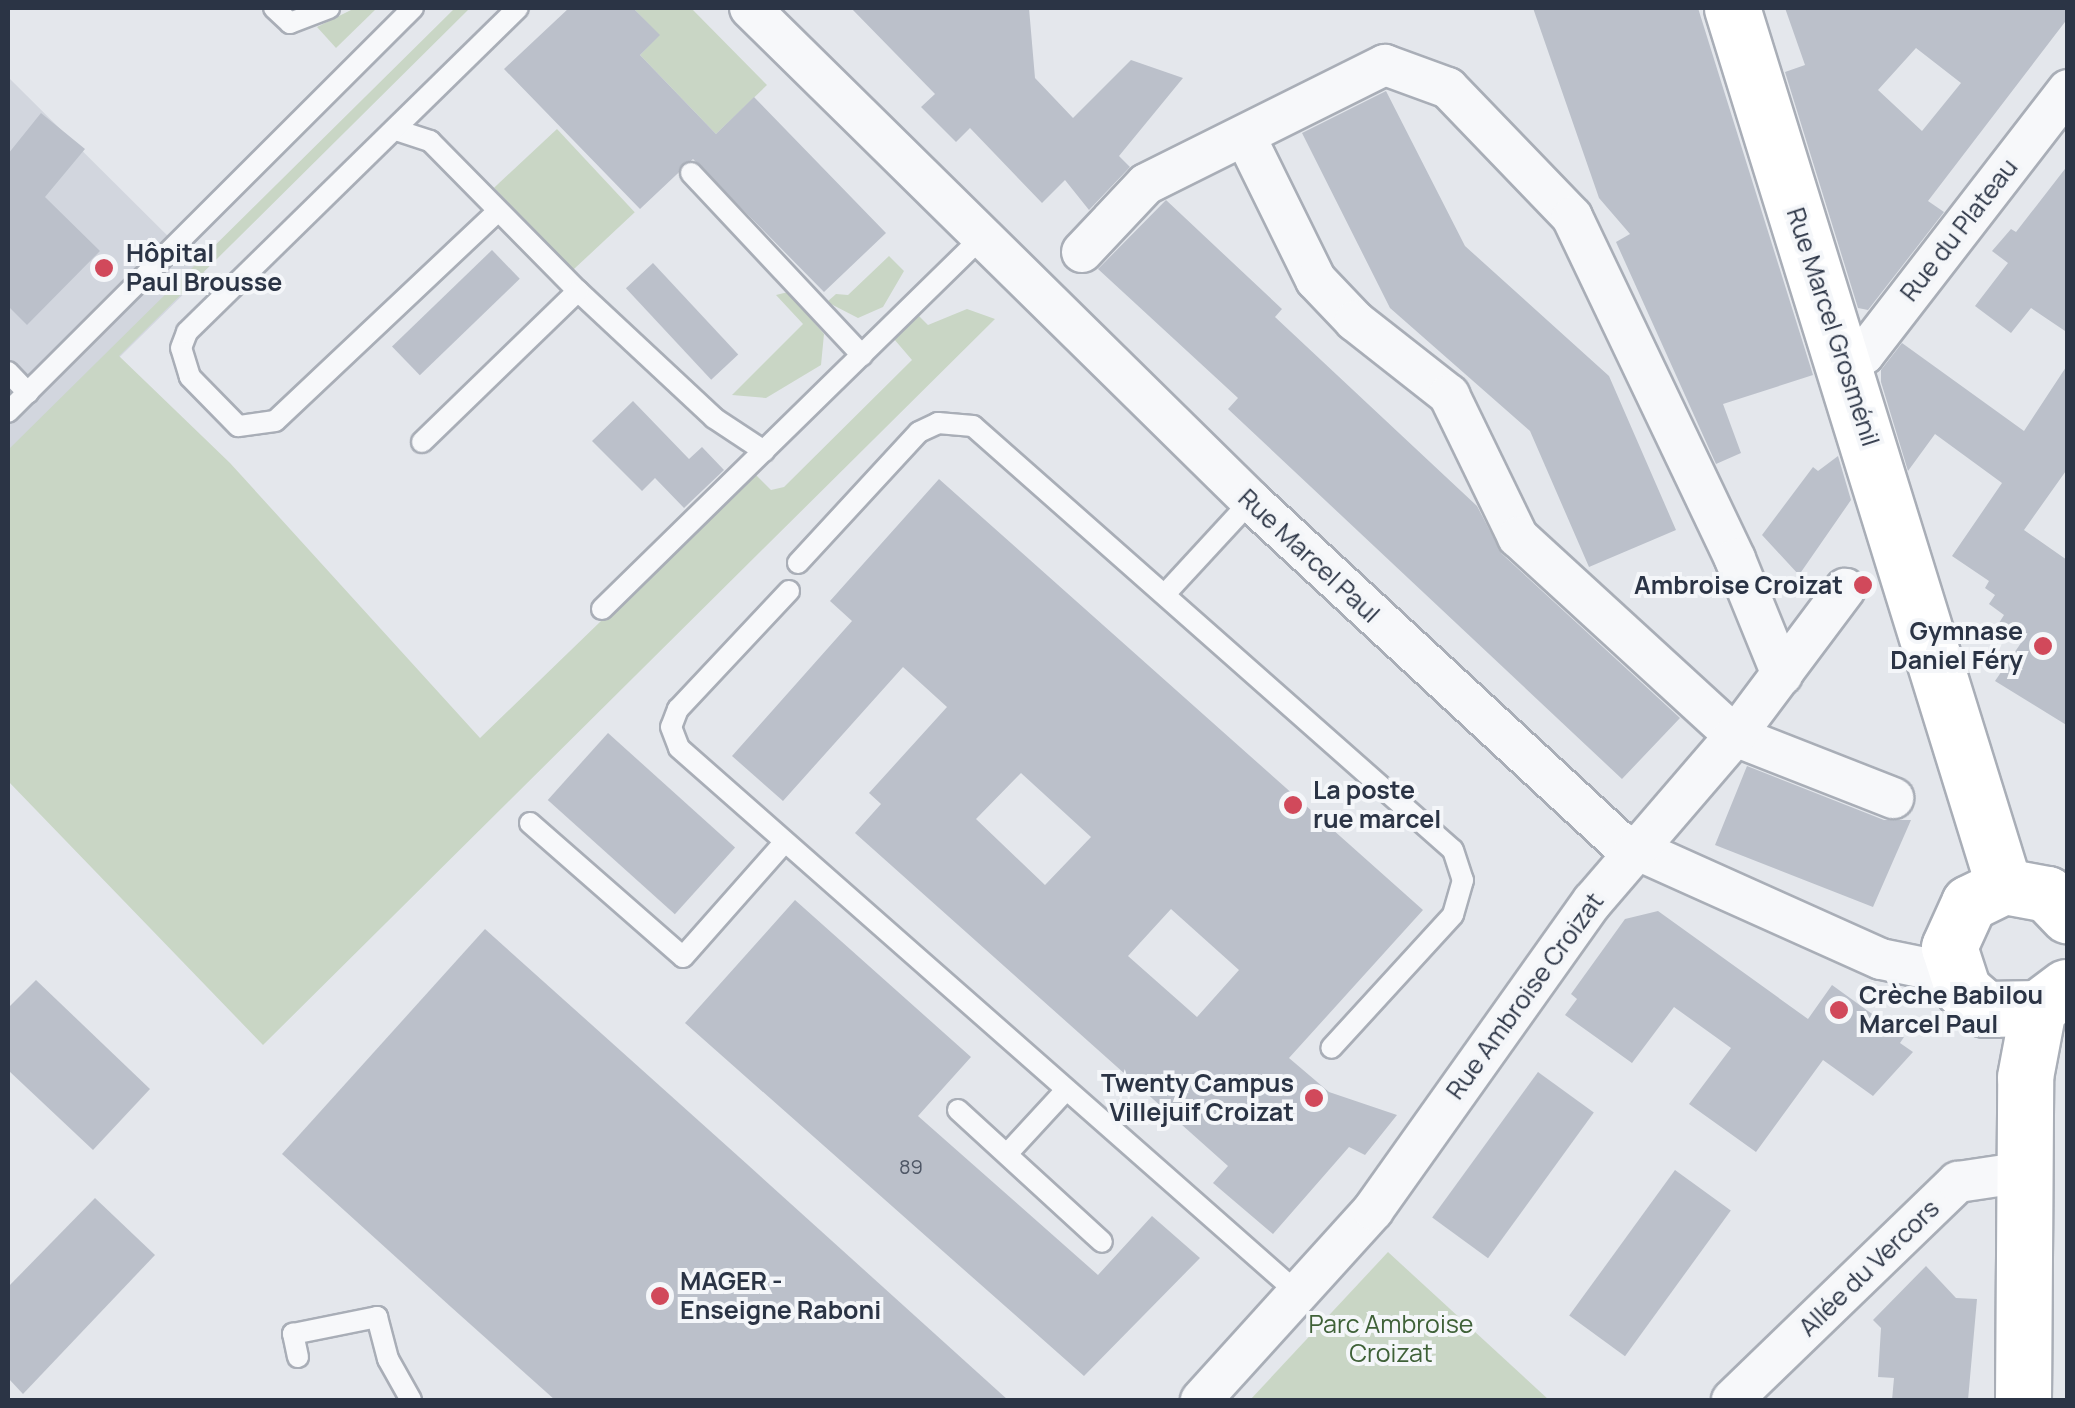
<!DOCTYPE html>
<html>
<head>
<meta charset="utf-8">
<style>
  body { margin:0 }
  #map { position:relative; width:2075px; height:1408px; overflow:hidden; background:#e4e7ec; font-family:Manrope,sans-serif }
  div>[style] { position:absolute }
  .built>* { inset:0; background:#d2d6de }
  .green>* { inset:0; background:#c9d6c5; transform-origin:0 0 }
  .building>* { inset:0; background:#bbc0ca; transform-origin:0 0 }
  .roads { filter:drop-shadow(2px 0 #a9aeb7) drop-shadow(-2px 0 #a9aeb7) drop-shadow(0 2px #a9aeb7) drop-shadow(0 -2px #a9aeb7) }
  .lane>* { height:20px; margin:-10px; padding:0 10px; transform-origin:10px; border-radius:10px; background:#f7f8fa }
  .street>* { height:40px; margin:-20px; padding:0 20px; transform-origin:20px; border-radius:20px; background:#f7f8fa }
  .secondary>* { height:55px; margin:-27.5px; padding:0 27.5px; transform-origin:27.5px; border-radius:27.5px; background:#fff }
  .dots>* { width:28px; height:28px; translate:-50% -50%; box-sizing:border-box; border:5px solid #f4f6f9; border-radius:50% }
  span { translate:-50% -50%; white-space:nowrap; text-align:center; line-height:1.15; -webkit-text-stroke:8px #f4f6f9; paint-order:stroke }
  .number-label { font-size:20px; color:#4f5766 }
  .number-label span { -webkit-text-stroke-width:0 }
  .street-label { font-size:25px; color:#2b3445 }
  .poi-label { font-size:25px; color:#2b3445; font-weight:700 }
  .left { translate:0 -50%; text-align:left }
  .right { translate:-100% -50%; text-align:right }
  .park-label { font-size:25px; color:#3f6138 }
  .frame { position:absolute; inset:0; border:10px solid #2b3445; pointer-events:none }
</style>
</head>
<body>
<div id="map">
  <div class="built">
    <i style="clip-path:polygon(8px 77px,205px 273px,8px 467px)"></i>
  </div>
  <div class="green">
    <i style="clip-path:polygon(355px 8px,377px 8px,336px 48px,317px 27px)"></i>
    <i style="clip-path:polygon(455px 8px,470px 8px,119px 356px,230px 463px,480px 738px,754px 473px,771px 490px,784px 487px,912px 360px,894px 339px,919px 316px,928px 325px,967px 309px,995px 319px,263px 1045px,8px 781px,8px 450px)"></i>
    <i style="clip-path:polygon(633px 8px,691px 8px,767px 85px,716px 134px,640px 55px,659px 35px)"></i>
    <i style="left:557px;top:129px;width:114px;height:86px;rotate:47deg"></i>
    <i style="clip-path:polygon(889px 256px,904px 271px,883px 307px,858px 318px,827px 302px,836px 294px,848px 295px)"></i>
    <i style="clip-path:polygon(788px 292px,824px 334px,821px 365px,766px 398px,732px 395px,803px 324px,776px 295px)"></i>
    <i style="clip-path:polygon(1388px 1252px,1549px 1400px,1250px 1400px)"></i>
  </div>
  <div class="building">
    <i style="clip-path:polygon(569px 8px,633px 8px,660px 35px,640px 55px,716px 134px,754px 97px,886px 233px,824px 292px,693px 159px,640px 209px,504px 69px)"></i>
    <i style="clip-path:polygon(851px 8px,1029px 8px,1035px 78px,1073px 118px,1131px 60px,1183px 78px,1119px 156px,1130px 167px,1089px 210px,1065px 180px,1042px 203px,970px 128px,956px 142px,921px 107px,935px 94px)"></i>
    <i style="clip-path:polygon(1533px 8px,1698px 8px,1813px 375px,1723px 404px,1741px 453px,1716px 464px,1616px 242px,1630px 234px,1599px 198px)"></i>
    <i style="clip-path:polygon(evenodd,1785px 8px,2068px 8px,2068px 18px,1928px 201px,1944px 212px,1868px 310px,1858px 308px,1785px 72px,1805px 65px,1785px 8px,1916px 48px,1961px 83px,1922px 131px,1878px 90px,1916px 48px)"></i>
    <i style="clip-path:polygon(1386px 91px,1465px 246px,1609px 376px,1676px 530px,1589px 567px,1530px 431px,1390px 308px,1302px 133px)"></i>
    <i style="clip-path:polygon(41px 113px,85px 149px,45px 197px,100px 251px,27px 325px,8px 306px,8px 154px)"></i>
    <i style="clip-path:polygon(2068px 165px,2068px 333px,2031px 308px,2011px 333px,1975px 306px,2008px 263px,1992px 251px,2011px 229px,2016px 232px)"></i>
    <i style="clip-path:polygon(1166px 200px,1282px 309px,1275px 317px,1477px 506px,1502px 554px,1680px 718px,1622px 779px,1228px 409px,1238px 398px,1098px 269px)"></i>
    <i style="left:492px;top:250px;width:40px;height:139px;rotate:46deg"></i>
    <i style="left:653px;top:263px;width:125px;height:37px;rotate:47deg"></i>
    <i style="clip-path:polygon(1902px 343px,2024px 431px,2068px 364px,2068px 468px,2024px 530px,2067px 560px,2068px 726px,1995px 681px,2023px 640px,1999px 623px,2004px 615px,1989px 604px,1995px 595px,1985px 588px,1989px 581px,1952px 556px,2002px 483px,1935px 434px,1908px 471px,1881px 382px,1881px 370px)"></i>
    <i style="clip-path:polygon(633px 401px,689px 459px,702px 447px,724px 470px,684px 508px,655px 478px,642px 491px,592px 441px)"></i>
    <i style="clip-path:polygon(1838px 456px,1851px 500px,1799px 575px,1762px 535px,1813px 467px,1818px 471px)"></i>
    <i style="clip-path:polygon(evenodd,939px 479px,1423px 910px,1289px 1058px,1329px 1092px,1397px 1115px,1365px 1155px,1349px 1147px,1273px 1234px,1213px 1183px,1228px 1166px,855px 833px,881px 804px,869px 793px,947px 707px,903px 667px,783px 801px,732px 756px,852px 621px,830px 601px,939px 479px,1021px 773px,1091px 837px,1045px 885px,976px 819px,1021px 773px,939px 479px,1171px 909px,1239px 970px,1197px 1017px,1128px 956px,1171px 909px)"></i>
    <i style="left:608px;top:733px;width:171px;height:90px;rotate:42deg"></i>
    <i style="clip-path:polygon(1747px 766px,1884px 820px,1911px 820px,1873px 907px,1715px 845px)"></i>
    <i style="clip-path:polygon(795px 900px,971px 1057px,918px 1116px,1098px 1275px,1152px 1216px,1200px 1258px,1084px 1376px,685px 1023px)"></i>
    <i style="clip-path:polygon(1658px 911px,1808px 1019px,1832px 985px,1904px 1037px,1900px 1043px,1913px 1052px,1873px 1096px,1823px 1060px,1756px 1152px,1689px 1104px,1731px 1048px,1674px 1007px,1632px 1063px,1565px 1015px,1577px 999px,1571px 994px,1625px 919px)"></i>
    <i style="clip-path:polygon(485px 929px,748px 1165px,1008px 1400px,555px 1400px,451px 1307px,282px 1154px)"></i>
    <i style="clip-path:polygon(36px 980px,150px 1089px,93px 1150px,8px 1070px,8px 1008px)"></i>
    <i style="left:1538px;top:1072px;width:69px;height:180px;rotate:36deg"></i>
    <i style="left:1675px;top:1170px;width:69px;height:180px;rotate:36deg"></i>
    <i style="clip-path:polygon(95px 1198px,155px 1255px,23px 1394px,8px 1378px,8px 1287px)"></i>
    <i style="clip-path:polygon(1926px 1266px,1956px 1298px,1977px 1299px,1968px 1400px,1892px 1400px,1894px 1378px,1878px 1377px,1881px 1328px,1873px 1320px)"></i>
  </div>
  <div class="roads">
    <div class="lane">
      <i style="left:274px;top:8px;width:22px;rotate:43deg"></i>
      <i style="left:290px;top:23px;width:42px;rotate:-21deg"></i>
      <i style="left:396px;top:130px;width:36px;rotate:18deg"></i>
      <i style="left:430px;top:141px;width:211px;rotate:45.4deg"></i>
      <i style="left:578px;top:291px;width:186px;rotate:43deg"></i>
      <i style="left:714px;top:418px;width:60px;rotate:33.4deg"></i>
      <i style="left:691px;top:173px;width:250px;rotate:46.8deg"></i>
      <i style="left:498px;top:211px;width:306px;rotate:136.7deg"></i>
      <i style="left:275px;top:421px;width:37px;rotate:172deg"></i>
      <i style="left:238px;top:426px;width:69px;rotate:-134.4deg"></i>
      <i style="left:190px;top:377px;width:30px;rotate:-107deg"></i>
      <i style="left:181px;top:348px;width:17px;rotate:-69deg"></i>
      <i style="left:187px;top:332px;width:463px;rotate:-44.4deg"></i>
      <i style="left:8px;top:372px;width:29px;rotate:46deg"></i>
      <i style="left:8px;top:412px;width:572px;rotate:-44.93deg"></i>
      <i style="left:422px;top:442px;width:217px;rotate:-44.1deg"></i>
      <i style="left:798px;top:563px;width:178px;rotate:-47.3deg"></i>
      <i style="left:919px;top:432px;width:21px;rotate:-25deg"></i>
      <i style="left:938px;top:423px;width:35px;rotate:5deg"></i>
      <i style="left:973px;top:426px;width:640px;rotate:41.46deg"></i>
      <i style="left:1453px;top:850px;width:32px;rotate:72deg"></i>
      <i style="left:1463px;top:880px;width:36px;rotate:106deg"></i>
      <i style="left:1453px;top:915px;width:180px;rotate:132.5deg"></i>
      <i style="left:789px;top:591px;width:162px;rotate:133.2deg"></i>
      <i style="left:678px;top:709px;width:19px;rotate:111deg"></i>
      <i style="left:671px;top:727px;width:22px;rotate:69deg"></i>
      <i style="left:679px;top:748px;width:826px;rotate:41.37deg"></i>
      <i style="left:1166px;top:593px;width:125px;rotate:-47.3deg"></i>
      <i style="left:602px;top:609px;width:528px;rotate:-44.39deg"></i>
      <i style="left:530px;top:823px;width:203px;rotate:41.2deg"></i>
      <i style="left:683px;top:957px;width:152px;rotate:-48.5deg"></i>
      <i style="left:958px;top:1110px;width:195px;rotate:42.5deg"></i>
      <i style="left:1007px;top:1154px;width:87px;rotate:-47.3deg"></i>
      <i style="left:298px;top:1357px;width:24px;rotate:-102deg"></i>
      <i style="left:293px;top:1334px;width:86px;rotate:-11.4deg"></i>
      <i style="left:377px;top:1317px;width:43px;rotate:75.3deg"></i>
      <i style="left:388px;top:1359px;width:47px;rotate:60.7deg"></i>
    </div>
    <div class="street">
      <i style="left:750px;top:8px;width:703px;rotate:44.54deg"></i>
      <i style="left:1251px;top:501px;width:500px;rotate:42.81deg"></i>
      <i style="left:1618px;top:841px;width:288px;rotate:24.2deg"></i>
      <i style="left:1881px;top:959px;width:75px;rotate:11.6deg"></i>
      <i style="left:1246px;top:138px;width:158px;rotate:63.8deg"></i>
      <i style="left:1316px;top:280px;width:57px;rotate:46.4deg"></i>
      <i style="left:1355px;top:321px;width:120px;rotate:38.2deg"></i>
      <i style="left:1449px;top:395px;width:158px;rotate:64.1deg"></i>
      <i style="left:1518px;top:537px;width:294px;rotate:42.5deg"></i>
      <i style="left:1735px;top:736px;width:170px;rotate:21.4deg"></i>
      <i style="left:1082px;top:252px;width:93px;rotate:-46.7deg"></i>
      <i style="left:1146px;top:184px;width:267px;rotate:-26.5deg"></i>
      <i style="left:1385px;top:65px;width:67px;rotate:20.1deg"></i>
      <i style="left:1448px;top:88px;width:179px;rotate:46.1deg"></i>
      <i style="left:1572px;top:217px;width:379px;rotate:64.5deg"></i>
      <i style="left:1735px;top:559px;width:125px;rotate:67.9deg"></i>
      <i style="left:1844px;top:361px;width:21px;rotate:-19deg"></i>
      <i style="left:1864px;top:354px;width:334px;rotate:-52.3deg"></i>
      <i style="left:1201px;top:1400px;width:256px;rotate:-47.8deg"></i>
      <i style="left:1373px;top:1210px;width:379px;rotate:-54.6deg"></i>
      <i style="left:1593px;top:901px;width:218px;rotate:-49.3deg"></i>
      <i style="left:1735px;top:736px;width:184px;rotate:-53.2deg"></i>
      <i style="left:1732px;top:1400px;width:314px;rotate:-44deg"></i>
      <i style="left:1958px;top:1182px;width:68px;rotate:-8.5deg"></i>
    </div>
    <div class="secondary">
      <i style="left:1732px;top:8px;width:919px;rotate:72.79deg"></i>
      <i style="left:2066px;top:987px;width:35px;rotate:143deg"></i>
      <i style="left:2038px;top:1008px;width:53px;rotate:178.9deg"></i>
      <i style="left:1985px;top:1009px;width:29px;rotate:-139deg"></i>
      <i style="left:1963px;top:990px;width:45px;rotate:-108deg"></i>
      <i style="left:1949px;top:947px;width:48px;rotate:-65.6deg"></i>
      <i style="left:1969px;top:903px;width:39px;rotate:-26deg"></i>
      <i style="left:2004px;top:886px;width:44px;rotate:10.5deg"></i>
      <i style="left:2047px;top:894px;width:30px;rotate:46deg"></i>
      <i style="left:2023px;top:1400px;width:323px;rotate:-89.6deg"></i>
      <i style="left:2025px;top:1077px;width:70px;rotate:-79.3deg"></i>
    </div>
  </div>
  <div class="dots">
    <i style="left:104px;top:268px;background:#d1495b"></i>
    <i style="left:1863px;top:585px;background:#d1495b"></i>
    <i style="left:2043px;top:646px;background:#d1495b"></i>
    <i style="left:1293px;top:805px;background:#d1495b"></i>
    <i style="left:1839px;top:1010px;background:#d1495b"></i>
    <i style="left:1314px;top:1098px;background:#d1495b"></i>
    <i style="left:660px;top:1296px;background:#d1495b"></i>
  </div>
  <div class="number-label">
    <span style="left:911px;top:1166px">89</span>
  </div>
  <div class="street-label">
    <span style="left:1959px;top:230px;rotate:-52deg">Rue du Plateau</span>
    <span style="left:1833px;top:327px;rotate:72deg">Rue Marcel Grosménil</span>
    <span style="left:1309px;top:556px;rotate:43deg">Rue Marcel Paul</span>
    <span style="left:1525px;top:996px;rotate:-54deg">Rue Ambroise Croizat</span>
    <span style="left:1869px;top:1268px;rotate:-44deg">Allée du Vercors</span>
  </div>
  <div class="poi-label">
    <span class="left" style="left:126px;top:268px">Hôpital<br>Paul Brousse</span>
    <span class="right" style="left:1843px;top:585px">Ambroise Croizat</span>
    <span class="right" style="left:2023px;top:646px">Gymnase<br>Daniel Féry</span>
    <span class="left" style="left:1313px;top:805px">La poste<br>rue marcel</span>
    <span class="left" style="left:1859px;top:1010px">Crèche Babilou<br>Marcel Paul</span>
    <span class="right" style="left:1294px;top:1098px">Twenty Campus<br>Villejuif Croizat</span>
    <span class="left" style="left:680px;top:1296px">MAGER -<br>Enseigne Raboni</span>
  </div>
  <div class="park-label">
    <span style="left:1391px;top:1339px">Parc Ambroise<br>Croizat</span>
  </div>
  <div class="frame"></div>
</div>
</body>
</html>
